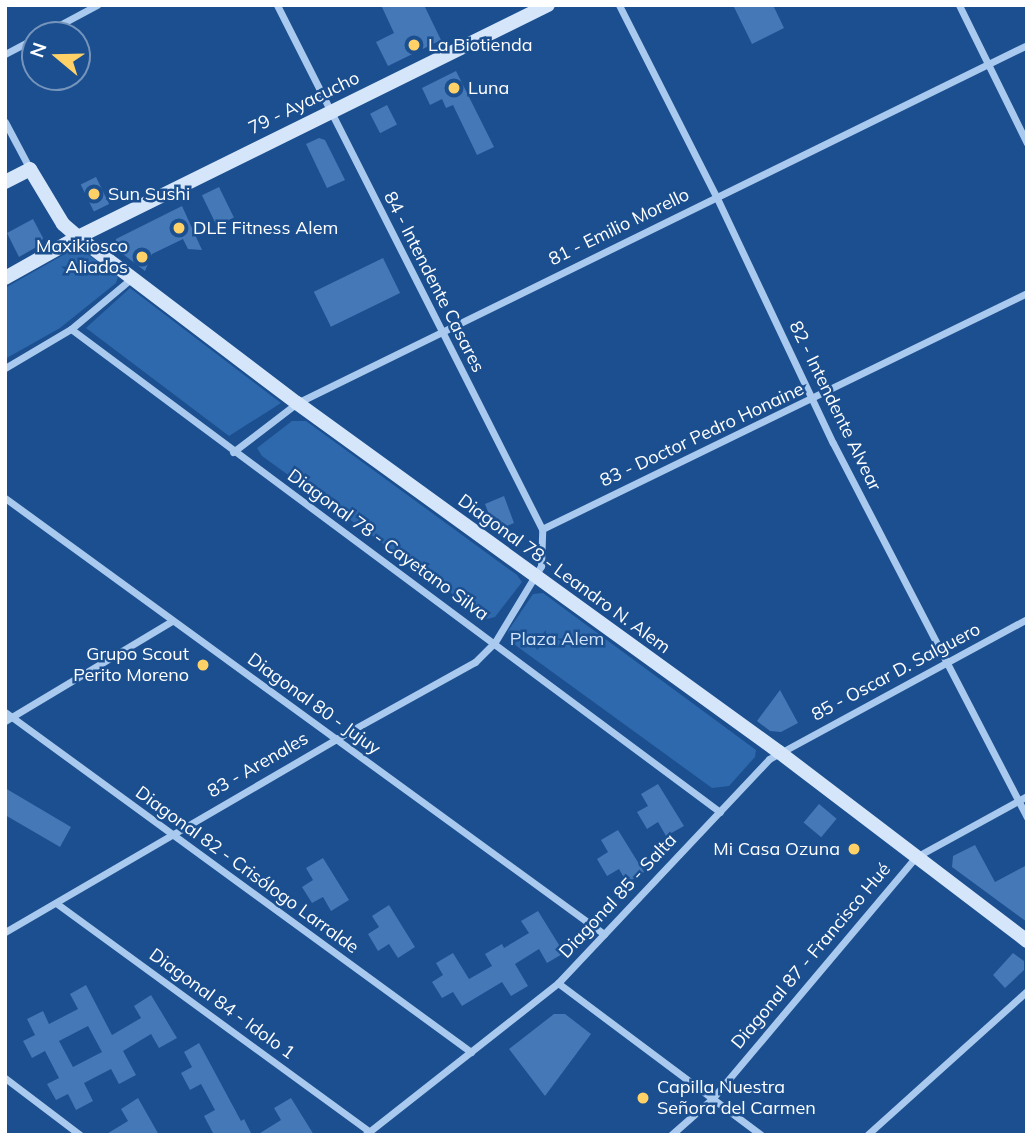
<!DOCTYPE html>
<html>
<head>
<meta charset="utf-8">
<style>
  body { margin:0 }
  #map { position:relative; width:1032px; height:1140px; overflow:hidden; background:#1b4f8f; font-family:Mulish,sans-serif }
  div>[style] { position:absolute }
  .green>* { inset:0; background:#2e69ad }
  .building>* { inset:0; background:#4478b7; transform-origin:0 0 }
  .street>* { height:7px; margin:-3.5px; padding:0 3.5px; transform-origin:3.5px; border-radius:3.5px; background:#a9c9ee }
  .secondary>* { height:14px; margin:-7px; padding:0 7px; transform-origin:7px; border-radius:7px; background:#d6e6fa }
  .dots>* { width:19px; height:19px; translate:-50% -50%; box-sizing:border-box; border:4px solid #1b4f8f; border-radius:50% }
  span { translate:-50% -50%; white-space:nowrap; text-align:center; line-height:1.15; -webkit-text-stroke:5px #1b4f8f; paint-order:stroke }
  .poi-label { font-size:18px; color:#fff }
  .left { translate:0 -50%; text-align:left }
  .right { translate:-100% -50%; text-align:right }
  .street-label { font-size:18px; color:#fff }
  .park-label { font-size:18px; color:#cfe3fa }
  .frame { position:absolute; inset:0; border:7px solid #fff; pointer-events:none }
  .north { position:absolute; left:21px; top:21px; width:70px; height:70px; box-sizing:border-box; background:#1b4f8f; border:2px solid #7695bc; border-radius:50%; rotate:289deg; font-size:19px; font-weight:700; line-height:28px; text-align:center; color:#fff }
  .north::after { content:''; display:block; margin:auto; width:24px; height:32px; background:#ffd166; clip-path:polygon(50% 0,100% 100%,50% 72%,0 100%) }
</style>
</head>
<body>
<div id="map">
  <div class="green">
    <i style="clip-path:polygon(72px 250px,81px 250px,112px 271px,118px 277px,116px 283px,60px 328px,5px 359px,5px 288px)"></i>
    <i style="clip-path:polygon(130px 288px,281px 403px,229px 436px,86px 328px)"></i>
    <i style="clip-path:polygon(292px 421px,306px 421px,517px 575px,522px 582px,495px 617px,487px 619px,262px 456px,257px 448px)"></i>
    <i style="clip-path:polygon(543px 593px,756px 750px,755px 757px,729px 786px,712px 788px,511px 642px,508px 631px,533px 594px)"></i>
  </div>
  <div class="building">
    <i style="clip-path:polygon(381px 5px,424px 5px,441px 40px,388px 66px,376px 42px,394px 33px)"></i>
    <i style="clip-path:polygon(733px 5px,773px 5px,784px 28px,752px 44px)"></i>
    <i style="clip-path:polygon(456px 71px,494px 147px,477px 155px,453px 105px,446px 108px,442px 99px,430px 105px,422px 88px)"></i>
    <i style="left:387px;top:105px;width:22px;height:19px;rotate:63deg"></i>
    <i style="clip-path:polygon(319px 138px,325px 140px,345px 180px,327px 188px,306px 144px)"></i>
    <i style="left:96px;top:177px;width:30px;height:17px;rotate:64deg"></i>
    <i style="left:219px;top:187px;width:34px;height:19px;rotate:64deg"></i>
    <i style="clip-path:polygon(182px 206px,202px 250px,188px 249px,183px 239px,152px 254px,145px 271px,115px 248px,116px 239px)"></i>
    <i style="clip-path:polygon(33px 219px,43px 238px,40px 245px,19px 257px,7px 233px)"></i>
    <i style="left:383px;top:258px;width:39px;height:77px;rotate:64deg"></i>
    <i style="clip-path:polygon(504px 496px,514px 523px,502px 528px,498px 518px,491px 520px,485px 504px)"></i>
    <i style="clip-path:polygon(780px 690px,798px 723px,781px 732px,770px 731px,757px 721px)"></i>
    <i style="clip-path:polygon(658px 784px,684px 826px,666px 836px,658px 822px,647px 829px,637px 812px,648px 806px,641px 794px)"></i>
    <i style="clip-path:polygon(5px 788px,71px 827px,60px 847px,5px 815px)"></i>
    <i style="left:819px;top:804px;width:23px;height:24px;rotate:40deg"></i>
    <i style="clip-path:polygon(618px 830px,644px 872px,627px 883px,619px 869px,607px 876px,597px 859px,608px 852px,601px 840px)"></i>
    <i style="clip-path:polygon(975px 845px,995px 882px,1027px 865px,1027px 922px,952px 867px,953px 856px)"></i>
    <i style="clip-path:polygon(323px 858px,349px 900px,331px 911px,323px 897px,312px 903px,302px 887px,313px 880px,306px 868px)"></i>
    <i style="clip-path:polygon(389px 905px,415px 947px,398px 958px,389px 944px,378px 951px,368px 934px,379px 927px,372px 916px)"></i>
    <i style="clip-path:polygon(538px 911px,564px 953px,547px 963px,539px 949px,515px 964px,528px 986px,511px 996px,502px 982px,462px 1006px,453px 992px,442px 998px,432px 982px,443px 975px,436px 963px,453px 953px,469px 979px,492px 966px,485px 954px,502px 944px,504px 948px,529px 933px,521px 921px)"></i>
    <i style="clip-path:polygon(1013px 953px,1024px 961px,1024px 970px,1005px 988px,993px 975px)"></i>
    <i style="clip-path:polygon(evenodd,86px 985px,112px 1035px,141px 1018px,134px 1006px,151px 995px,177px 1038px,159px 1048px,151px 1034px,123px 1051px,136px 1075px,119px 1084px,111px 1069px,84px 1083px,93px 1101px,76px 1110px,68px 1094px,56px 1100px,47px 1084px,59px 1078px,45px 1051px,32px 1058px,23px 1041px,35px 1035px,27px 1019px,43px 1011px,49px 1024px,78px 1009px,70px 994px,86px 985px,88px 1026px,102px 1052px,73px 1067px,59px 1041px,88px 1026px)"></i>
    <i style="clip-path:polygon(554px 1014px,565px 1014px,591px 1034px,545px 1096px,509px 1049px)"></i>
    <i style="clip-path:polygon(199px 1043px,241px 1121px,244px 1119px,252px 1135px,214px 1135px,204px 1116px,215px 1110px,201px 1084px,190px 1090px,181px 1073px,192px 1067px,184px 1052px)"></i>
    <i style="clip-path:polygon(138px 1098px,159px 1135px,105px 1135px,128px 1121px,121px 1109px)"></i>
    <i style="clip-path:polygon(291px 1098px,314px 1135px,257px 1135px,281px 1120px,274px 1108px)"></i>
  </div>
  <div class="street">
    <i style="left:619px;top:5px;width:214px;rotate:63.1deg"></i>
    <i style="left:716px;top:196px;width:273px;rotate:64.7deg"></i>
    <i style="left:833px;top:443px;width:422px;rotate:62.6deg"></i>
    <i style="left:959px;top:5px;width:154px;rotate:63.8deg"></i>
    <i style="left:41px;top:35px;width:64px;rotate:-28.2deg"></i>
    <i style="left:5px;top:54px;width:34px;rotate:-28deg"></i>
    <i style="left:5px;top:122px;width:53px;rotate:62deg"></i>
    <i style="left:71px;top:329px;width:809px;rotate:36.66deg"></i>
    <i style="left:5px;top:368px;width:77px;rotate:-30.6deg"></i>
    <i style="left:71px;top:329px;width:80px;rotate:-39.9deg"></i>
    <i style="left:233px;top:452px;width:81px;rotate:-37.4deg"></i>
    <i style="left:297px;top:403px;width:813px;rotate:-26.12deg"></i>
    <i style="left:5px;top:498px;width:741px;rotate:36.05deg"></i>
    <i style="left:542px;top:529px;width:539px;rotate:-25.95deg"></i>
    <i style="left:5px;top:712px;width:577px;rotate:36.12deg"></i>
    <i style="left:5px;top:721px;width:195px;rotate:-30.9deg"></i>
    <i style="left:56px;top:903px;width:387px;rotate:36.1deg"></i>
    <i style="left:5px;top:932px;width:383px;rotate:-30.2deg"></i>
    <i style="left:336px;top:739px;width:159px;rotate:-29deg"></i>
    <i style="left:475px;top:662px;width:28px;rotate:-45deg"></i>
    <i style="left:495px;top:642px;width:89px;rotate:-58.8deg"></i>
    <i style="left:541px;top:566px;width:37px;rotate:-88deg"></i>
    <i style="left:542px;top:529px;width:587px;rotate:-116.83deg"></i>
    <i style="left:558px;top:983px;width:254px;rotate:36.8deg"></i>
    <i style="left:5px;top:1078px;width:94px;rotate:37.2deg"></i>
    <i style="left:365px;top:1135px;width:246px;rotate:-38.2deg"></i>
    <i style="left:558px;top:983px;width:308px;rotate:-46.7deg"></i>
    <i style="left:769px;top:759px;width:294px;rotate:-28.5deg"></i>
    <i style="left:671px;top:1135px;width:55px;rotate:-41.3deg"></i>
    <i style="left:712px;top:1099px;width:317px;rotate:-49.9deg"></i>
    <i style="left:916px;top:857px;width:127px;rotate:-28.8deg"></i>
    <i style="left:867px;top:1135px;width:215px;rotate:-42deg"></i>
  </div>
  <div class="secondary">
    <i style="left:5px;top:182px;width:28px;rotate:-27deg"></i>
    <i style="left:30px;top:169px;width:64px;rotate:59deg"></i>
    <i style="left:63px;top:224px;width:20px;rotate:41deg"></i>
    <i style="left:78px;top:237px;width:275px;rotate:37.2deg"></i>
    <i style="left:297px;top:403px;width:595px;rotate:35.91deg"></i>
    <i style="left:779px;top:752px;width:312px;rotate:37.3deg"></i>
    <i style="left:5px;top:278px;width:84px;rotate:-29.3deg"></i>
    <i style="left:78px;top:237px;width:524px;rotate:-26.27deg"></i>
  </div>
  <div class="dots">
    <i style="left:414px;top:45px;background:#ffd166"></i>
    <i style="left:454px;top:88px;background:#ffd166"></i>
    <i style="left:94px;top:194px;background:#ffd166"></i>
    <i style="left:179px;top:228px;background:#ffd166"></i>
    <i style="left:142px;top:257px;background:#ffd166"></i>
    <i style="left:203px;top:665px;background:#ffd166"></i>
    <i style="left:854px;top:849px;background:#ffd166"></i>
    <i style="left:643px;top:1098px;background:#ffd166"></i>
  </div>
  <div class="poi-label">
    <span class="left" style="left:428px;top:45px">La Biotienda</span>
    <span class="left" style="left:468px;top:88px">Luna</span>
    <span class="left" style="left:108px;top:194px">Sun Sushi</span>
    <span class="left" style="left:193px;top:228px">DLE Fitness Alem</span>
    <span class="right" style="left:128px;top:257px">Maxikiosco<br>Aliados</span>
    <span class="right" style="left:189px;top:665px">Grupo Scout<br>Perito Moreno</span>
    <span class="right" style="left:840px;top:849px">Mi Casa Ozuna</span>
    <span class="left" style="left:657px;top:1098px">Capilla Nuestra<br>Señora del Carmen</span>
  </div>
  <div class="street-label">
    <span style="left:304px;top:103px;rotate:-26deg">79 - Ayacucho</span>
    <span style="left:619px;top:227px;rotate:-26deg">81 - Emilio Morello</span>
    <span style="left:434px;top:282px;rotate:63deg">84 - Intendente Casares</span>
    <span style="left:835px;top:406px;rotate:64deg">82 - Intendente Alvear</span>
    <span style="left:702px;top:435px;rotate:-25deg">83 - Doctor Pedro Honaine</span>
    <span style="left:388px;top:545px;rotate:36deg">Diagonal 78 - Cayetano Silva</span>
    <span style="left:564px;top:574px;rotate:36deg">Diagonal 78 - Leandro N. Alem</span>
    <span style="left:896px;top:672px;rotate:-28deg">85 - Oscar D. Salguero</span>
    <span style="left:314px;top:704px;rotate:36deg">Diagonal 80 - Jujuy</span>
    <span style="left:258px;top:765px;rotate:-30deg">83 - Arenales</span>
    <span style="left:247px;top:870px;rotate:36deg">Diagonal 82 - Crisólogo Larralde</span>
    <span style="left:618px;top:896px;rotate:-47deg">Diagonal 85 - Salta</span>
    <span style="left:811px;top:956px;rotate:-50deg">Diagonal 87 - Francisco Hué</span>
    <span style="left:222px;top:1004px;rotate:36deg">Diagonal 84 - Idolo 1</span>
  </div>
  <div class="park-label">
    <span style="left:557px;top:639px">Plaza Alem</span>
  </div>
  <div class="frame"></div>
  <div class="north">N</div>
</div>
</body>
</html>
